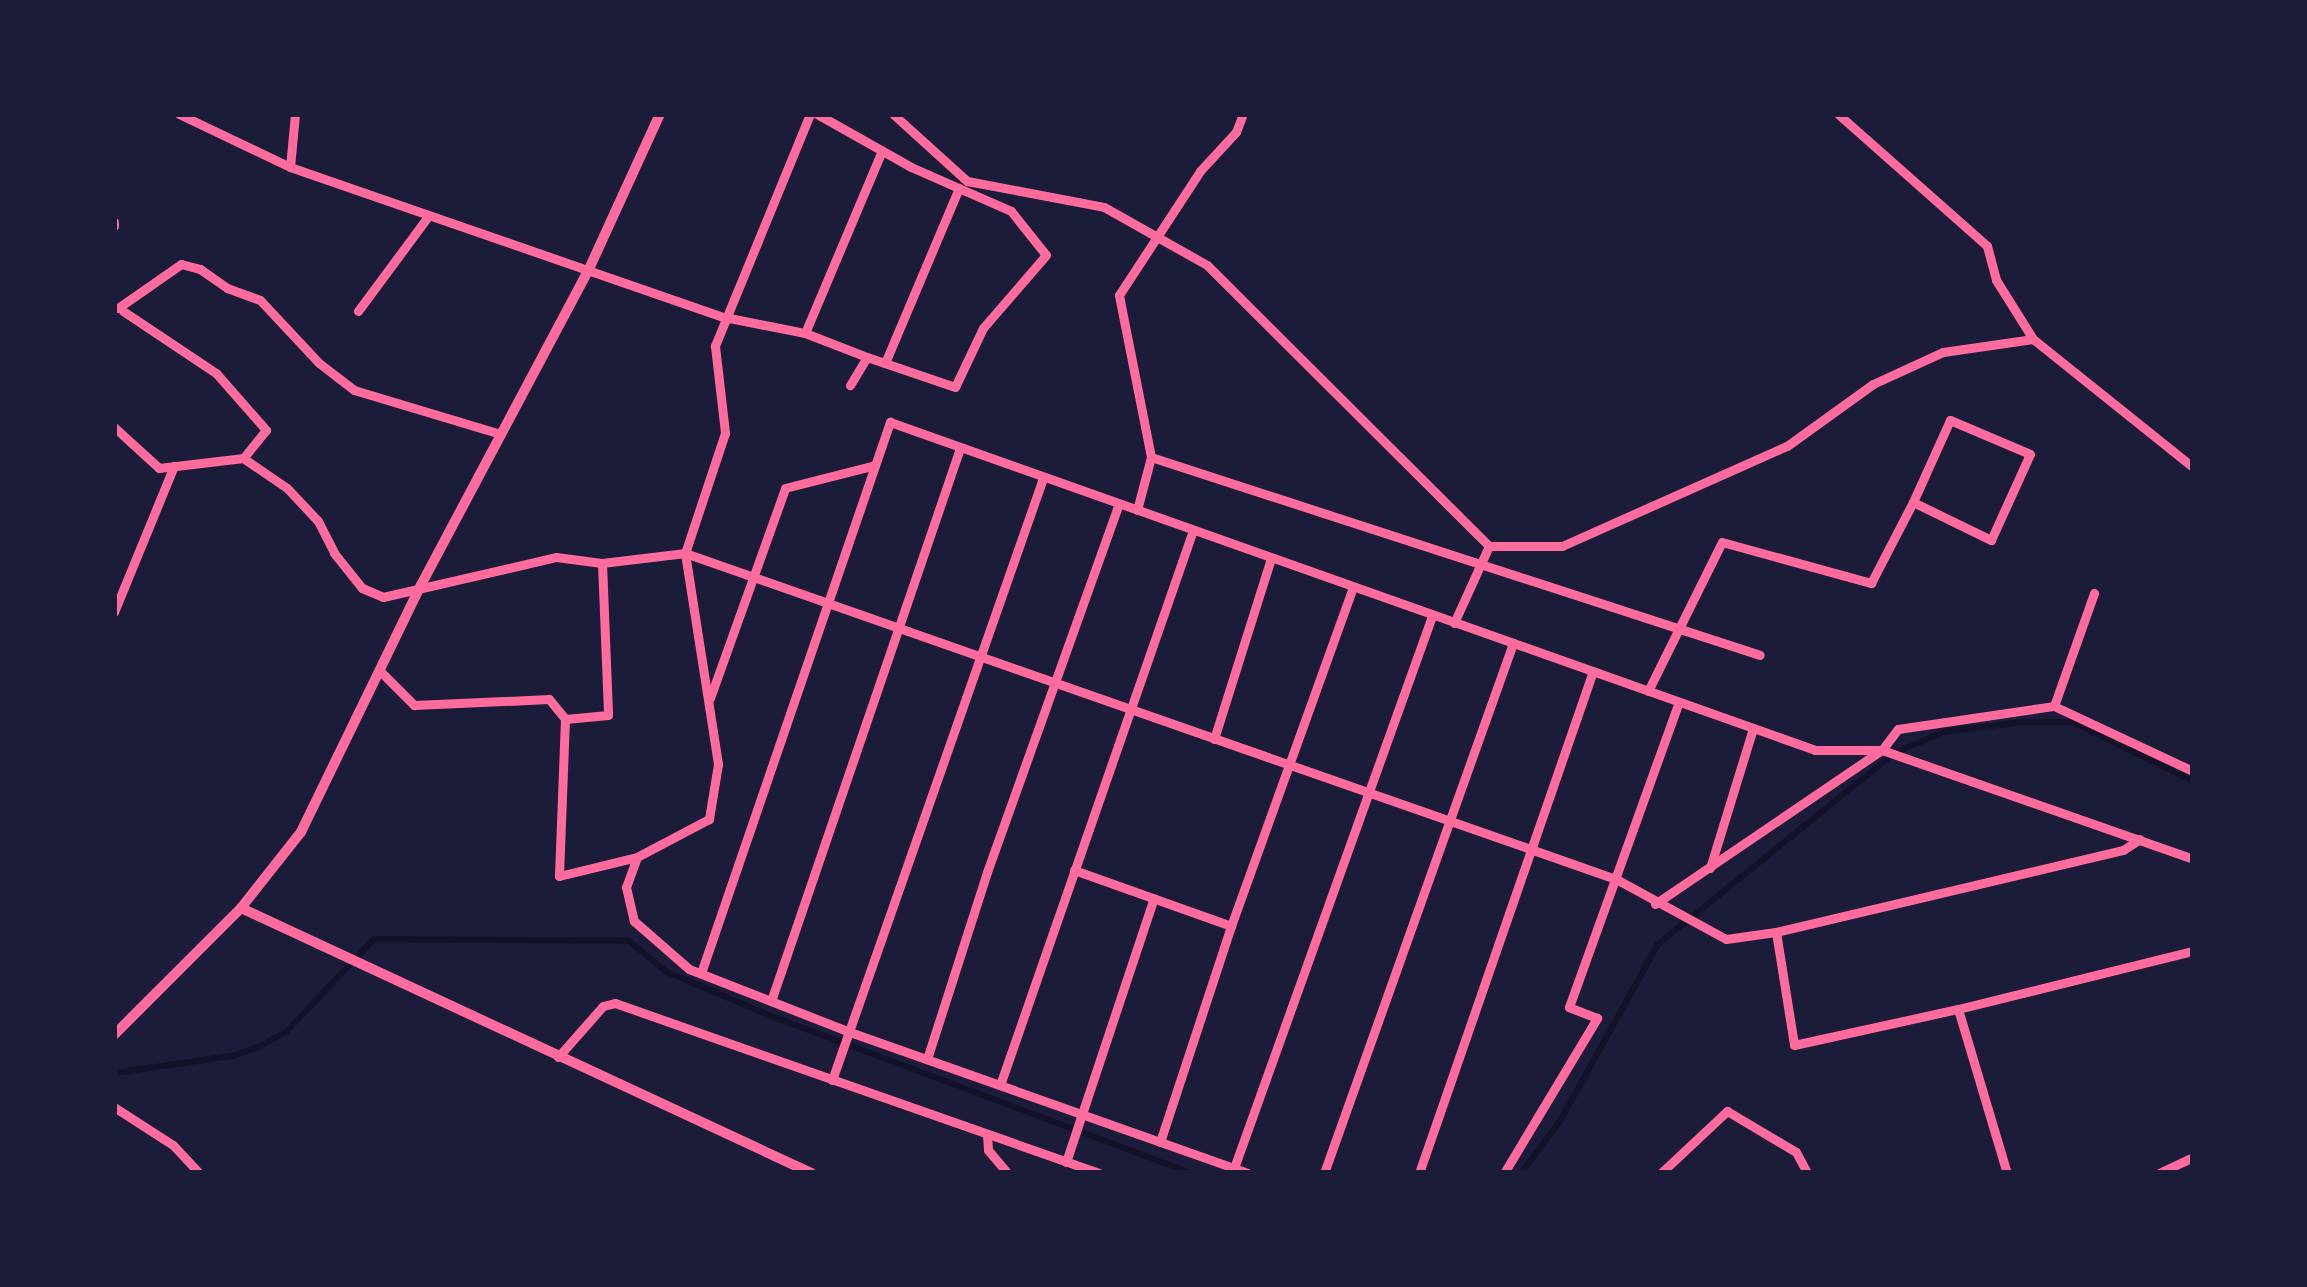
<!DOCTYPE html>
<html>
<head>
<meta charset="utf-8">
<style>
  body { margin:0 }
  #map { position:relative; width:2307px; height:1287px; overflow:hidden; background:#1b1b3a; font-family:"Exo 2",sans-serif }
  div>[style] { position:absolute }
  .stream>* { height:6px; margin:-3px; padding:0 3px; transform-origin:3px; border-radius:3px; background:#12122b }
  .minor>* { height:9px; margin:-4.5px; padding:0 4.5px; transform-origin:4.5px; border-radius:4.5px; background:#ff6b9d }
  .tertiary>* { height:10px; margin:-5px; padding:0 5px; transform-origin:5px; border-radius:5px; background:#ff6b9d }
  span { translate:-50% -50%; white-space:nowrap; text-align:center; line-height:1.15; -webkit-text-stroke:10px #1b1b3a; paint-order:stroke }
  .frame { position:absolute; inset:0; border:117px solid #1b1b3a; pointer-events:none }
</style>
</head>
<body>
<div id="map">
  <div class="stream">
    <i style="left:114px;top:1073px;width:119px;rotate:-8.2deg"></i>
    <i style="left:232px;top:1056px;width:31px;rotate:-19deg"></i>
    <i style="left:261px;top:1046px;width:30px;rotate:-30deg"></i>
    <i style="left:287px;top:1031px;width:127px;rotate:-46.6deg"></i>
    <i style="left:374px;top:939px;width:255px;rotate:0.4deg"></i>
    <i style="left:629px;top:941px;width:49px;rotate:39.2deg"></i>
    <i style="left:667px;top:972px;width:113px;rotate:22.9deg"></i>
    <i style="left:771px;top:1016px;width:448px;rotate:20.5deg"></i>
    <i style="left:1521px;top:1173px;width:65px;rotate:-53.1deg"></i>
    <i style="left:1560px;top:1121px;width:202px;rotate:-61deg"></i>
    <i style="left:1658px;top:944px;width:304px;rotate:-38.9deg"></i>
    <i style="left:1895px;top:753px;width:52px;rotate:-23.6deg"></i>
    <i style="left:1943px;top:732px;width:80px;rotate:-7.2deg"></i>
    <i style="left:2022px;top:722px;width:51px"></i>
    <i style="left:2073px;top:722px;width:134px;rotate:26.2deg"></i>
  </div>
  <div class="minor">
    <i style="left:179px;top:114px;width:123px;rotate:25.5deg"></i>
    <i style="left:290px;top:167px;width:459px;rotate:19.1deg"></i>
    <i style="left:724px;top:317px;width:83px;rotate:11.2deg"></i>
    <i style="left:805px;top:333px;width:66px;rotate:21.2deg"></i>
    <i style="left:867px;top:357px;width:33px;rotate:121deg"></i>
    <i style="left:810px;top:114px;width:251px;rotate:112.3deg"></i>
    <i style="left:715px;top:346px;width:88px;rotate:83.4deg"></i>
    <i style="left:725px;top:433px;width:126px;rotate:108.4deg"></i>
    <i style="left:685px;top:553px;width:214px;rotate:81.1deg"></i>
    <i style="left:718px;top:764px;width:56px;rotate:99.3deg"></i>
    <i style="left:709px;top:819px;width:81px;rotate:152.2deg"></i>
    <i style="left:637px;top:857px;width:32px;rotate:110deg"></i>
    <i style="left:626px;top:887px;width:35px;rotate:77deg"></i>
    <i style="left:634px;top:921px;width:73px;rotate:41.1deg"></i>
    <i style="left:689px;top:969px;width:170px;rotate:21.4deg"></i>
    <i style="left:847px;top:1031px;width:425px;rotate:19.5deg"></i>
    <i style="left:817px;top:114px;width:108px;rotate:29.4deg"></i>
    <i style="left:911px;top:167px;width:109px;rotate:23.7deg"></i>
    <i style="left:1011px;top:211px;width:56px;rotate:51.5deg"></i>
    <i style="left:1046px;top:255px;width:96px;rotate:130.8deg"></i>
    <i style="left:983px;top:328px;width:65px;rotate:115.4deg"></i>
    <i style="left:955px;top:387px;width:93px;rotate:-161.2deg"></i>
    <i style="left:893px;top:114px;width:100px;rotate:42.2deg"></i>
    <i style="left:967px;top:181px;width:139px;rotate:10.7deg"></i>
    <i style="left:1104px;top:207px;width:118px;rotate:29.4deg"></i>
    <i style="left:1207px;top:265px;width:398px;rotate:44.9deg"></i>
    <i style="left:1489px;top:546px;width:73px"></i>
    <i style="left:1562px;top:546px;width:246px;rotate:-24deg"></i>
    <i style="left:1787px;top:446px;width:106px;rotate:-35.8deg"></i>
    <i style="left:1873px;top:384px;width:77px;rotate:-24.6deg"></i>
    <i style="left:1943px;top:352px;width:91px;rotate:-8.2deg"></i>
    <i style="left:1838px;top:114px;width:199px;rotate:41.5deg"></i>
    <i style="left:1987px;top:246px;width:35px;rotate:75deg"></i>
    <i style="left:1996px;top:280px;width:70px;rotate:57.9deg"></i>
    <i style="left:2033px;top:339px;width:205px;rotate:38.7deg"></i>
    <i style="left:290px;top:167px;width:53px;rotate:-84.6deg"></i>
    <i style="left:114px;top:222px;width:4px;rotate:90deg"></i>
    <i style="left:118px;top:308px;width:77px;rotate:-34.9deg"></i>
    <i style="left:181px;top:264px;width:20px;rotate:15deg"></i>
    <i style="left:200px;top:269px;width:33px;rotate:35deg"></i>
    <i style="left:227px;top:288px;width:35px;rotate:20deg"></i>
    <i style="left:260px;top:300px;width:86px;rotate:46.9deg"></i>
    <i style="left:319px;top:363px;width:44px;rotate:37.6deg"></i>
    <i style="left:354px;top:390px;width:153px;rotate:16.7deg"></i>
    <i style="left:123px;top:311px;width:112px;rotate:33.7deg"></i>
    <i style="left:216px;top:373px;width:76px;rotate:48.7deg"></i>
    <i style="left:266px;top:430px;width:36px;rotate:129deg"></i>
    <i style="left:358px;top:311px;width:119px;rotate:-53.5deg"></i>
    <i style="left:805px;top:333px;width:198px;rotate:-67.1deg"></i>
    <i style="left:885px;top:363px;width:190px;rotate:-67.1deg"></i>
    <i style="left:114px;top:427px;width:61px;rotate:42.3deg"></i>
    <i style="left:159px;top:468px;width:85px;rotate:-6.8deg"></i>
    <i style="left:243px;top:458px;width:53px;rotate:34.3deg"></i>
    <i style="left:287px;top:488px;width:45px;rotate:46.8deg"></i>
    <i style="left:318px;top:521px;width:36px;rotate:63deg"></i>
    <i style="left:334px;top:553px;width:45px;rotate:51.3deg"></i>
    <i style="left:362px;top:588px;width:23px;rotate:23deg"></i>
    <i style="left:383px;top:597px;width:178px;rotate:-13deg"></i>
    <i style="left:556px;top:557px;width:46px;rotate:7.4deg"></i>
    <i style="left:602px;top:563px;width:84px;rotate:-6.9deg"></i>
    <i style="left:685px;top:553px;width:986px;rotate:19.3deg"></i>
    <i style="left:1616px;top:879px;width:125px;rotate:28.6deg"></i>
    <i style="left:1726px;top:939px;width:50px;rotate:-8deg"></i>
    <i style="left:1776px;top:932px;width:357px;rotate:-13.3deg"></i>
    <i style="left:2123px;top:850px;width:20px;rotate:-33deg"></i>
    <i style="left:1151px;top:457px;width:640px;rotate:18.01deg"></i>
    <i style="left:1137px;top:510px;width:55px;rotate:-75.2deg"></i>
    <i style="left:1151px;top:457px;width:165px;rotate:-101.2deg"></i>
    <i style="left:1119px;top:295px;width:148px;rotate:-56.8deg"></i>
    <i style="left:1200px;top:171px;width:53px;rotate:-47.3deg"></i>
    <i style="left:1236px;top:132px;width:19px;rotate:-69deg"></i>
    <i style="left:602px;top:563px;width:152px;rotate:87.7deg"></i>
    <i style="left:608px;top:715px;width:43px;rotate:174.7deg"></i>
    <i style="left:565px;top:719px;width:157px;rotate:92.2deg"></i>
    <i style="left:559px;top:876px;width:80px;rotate:-13.7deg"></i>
    <i style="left:114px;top:612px;width:158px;rotate:-67.7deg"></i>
    <i style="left:1454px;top:623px;width:85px;rotate:-65.6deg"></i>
    <i style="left:381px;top:672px;width:47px;rotate:45deg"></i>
    <i style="left:414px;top:705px;width:135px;rotate:-2.5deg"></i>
    <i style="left:549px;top:699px;width:26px;rotate:51deg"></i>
    <i style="left:1648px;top:691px;width:166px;rotate:-63.6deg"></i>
    <i style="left:1722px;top:542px;width:155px;rotate:15.4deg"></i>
    <i style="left:1871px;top:583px;width:91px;rotate:-62.6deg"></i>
    <i style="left:1913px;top:502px;width:87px;rotate:26deg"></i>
    <i style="left:1991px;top:540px;width:94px;rotate:-65.6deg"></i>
    <i style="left:2030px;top:454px;width:87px;rotate:-157deg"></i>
    <i style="left:1950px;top:420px;width:90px;rotate:114.3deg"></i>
    <i style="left:710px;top:698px;width:223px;rotate:-70.3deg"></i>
    <i style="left:785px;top:488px;width:93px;rotate:-14.3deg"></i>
    <i style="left:2054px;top:706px;width:153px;rotate:25.1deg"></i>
    <i style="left:1214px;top:739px;width:190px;rotate:-72.5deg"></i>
    <i style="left:1710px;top:868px;width:146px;rotate:-72.9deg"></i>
    <i style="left:1074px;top:870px;width:167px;rotate:19.6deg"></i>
    <i style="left:1231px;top:926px;width:360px;rotate:-70.2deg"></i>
    <i style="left:1655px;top:904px;width:274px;rotate:-34.2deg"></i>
    <i style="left:1882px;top:750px;width:26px;rotate:-53deg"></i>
    <i style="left:1898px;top:729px;width:158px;rotate:-8.4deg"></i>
    <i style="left:2054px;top:706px;width:120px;rotate:-70.5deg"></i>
    <i style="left:1776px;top:932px;width:114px;rotate:80.9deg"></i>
    <i style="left:1794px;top:1045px;width:168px;rotate:-12.4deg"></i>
    <i style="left:1958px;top:1009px;width:171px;rotate:73.4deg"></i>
    <i style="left:701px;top:973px;width:583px;rotate:-71.07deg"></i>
    <i style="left:890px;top:422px;width:981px;rotate:19.52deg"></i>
    <i style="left:1815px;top:750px;width:67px"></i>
    <i style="left:1882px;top:750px;width:330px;rotate:19.3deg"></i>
    <i style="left:771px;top:1001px;width:584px;rotate:-71.13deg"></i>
    <i style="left:1958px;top:1009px;width:242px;rotate:-13.9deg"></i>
    <i style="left:558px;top:1057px;width:68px;rotate:-48.6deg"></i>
    <i style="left:603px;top:1006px;width:12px;rotate:-14deg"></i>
    <i style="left:615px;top:1003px;width:513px;rotate:19.35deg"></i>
    <i style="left:927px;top:1059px;width:196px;rotate:-72.2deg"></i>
    <i style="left:987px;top:872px;width:391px;rotate:-70.3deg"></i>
    <i style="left:832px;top:1080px;width:638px;rotate:-70.68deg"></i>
    <i style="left:1000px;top:1085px;width:588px;rotate:-70.82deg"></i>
    <i style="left:114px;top:1107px;width:70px;rotate:32.8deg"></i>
    <i style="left:173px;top:1145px;width:38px;rotate:47deg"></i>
    <i style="left:987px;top:1135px;width:15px;rotate:86deg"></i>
    <i style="left:988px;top:1150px;width:30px;rotate:50deg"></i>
    <i style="left:1160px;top:1142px;width:227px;rotate:-71.8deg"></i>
    <i style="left:1066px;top:1162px;width:278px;rotate:-71.6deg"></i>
    <i style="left:1234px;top:1168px;width:586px;rotate:-70.27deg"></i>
    <i style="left:1324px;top:1173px;width:563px;rotate:-70.37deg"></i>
    <i style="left:1419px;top:1173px;width:531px;rotate:-70.88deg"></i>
    <i style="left:1504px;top:1173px;width:181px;rotate:-59deg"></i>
    <i style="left:1597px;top:1018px;width:30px;rotate:-159deg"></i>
    <i style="left:1569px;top:1007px;width:324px;rotate:-70.2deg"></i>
    <i style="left:1661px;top:1173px;width:91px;rotate:-43.2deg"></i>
    <i style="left:1727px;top:1111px;width:80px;rotate:30.7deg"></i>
    <i style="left:1796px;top:1152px;width:24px;rotate:62deg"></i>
    <i style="left:2159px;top:1173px;width:38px;rotate:-25deg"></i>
  </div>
  <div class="tertiary">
    <i style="left:241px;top:908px;width:629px;rotate:24.93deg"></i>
    <i style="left:114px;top:1035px;width:180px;rotate:-45deg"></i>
    <i style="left:241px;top:908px;width:97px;rotate:-51.7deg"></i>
    <i style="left:301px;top:832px;width:275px;rotate:-64.1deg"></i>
    <i style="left:421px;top:585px;width:358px;rotate:-62deg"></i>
    <i style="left:589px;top:269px;width:170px;rotate:-65.4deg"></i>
  </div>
  <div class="frame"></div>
</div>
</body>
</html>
